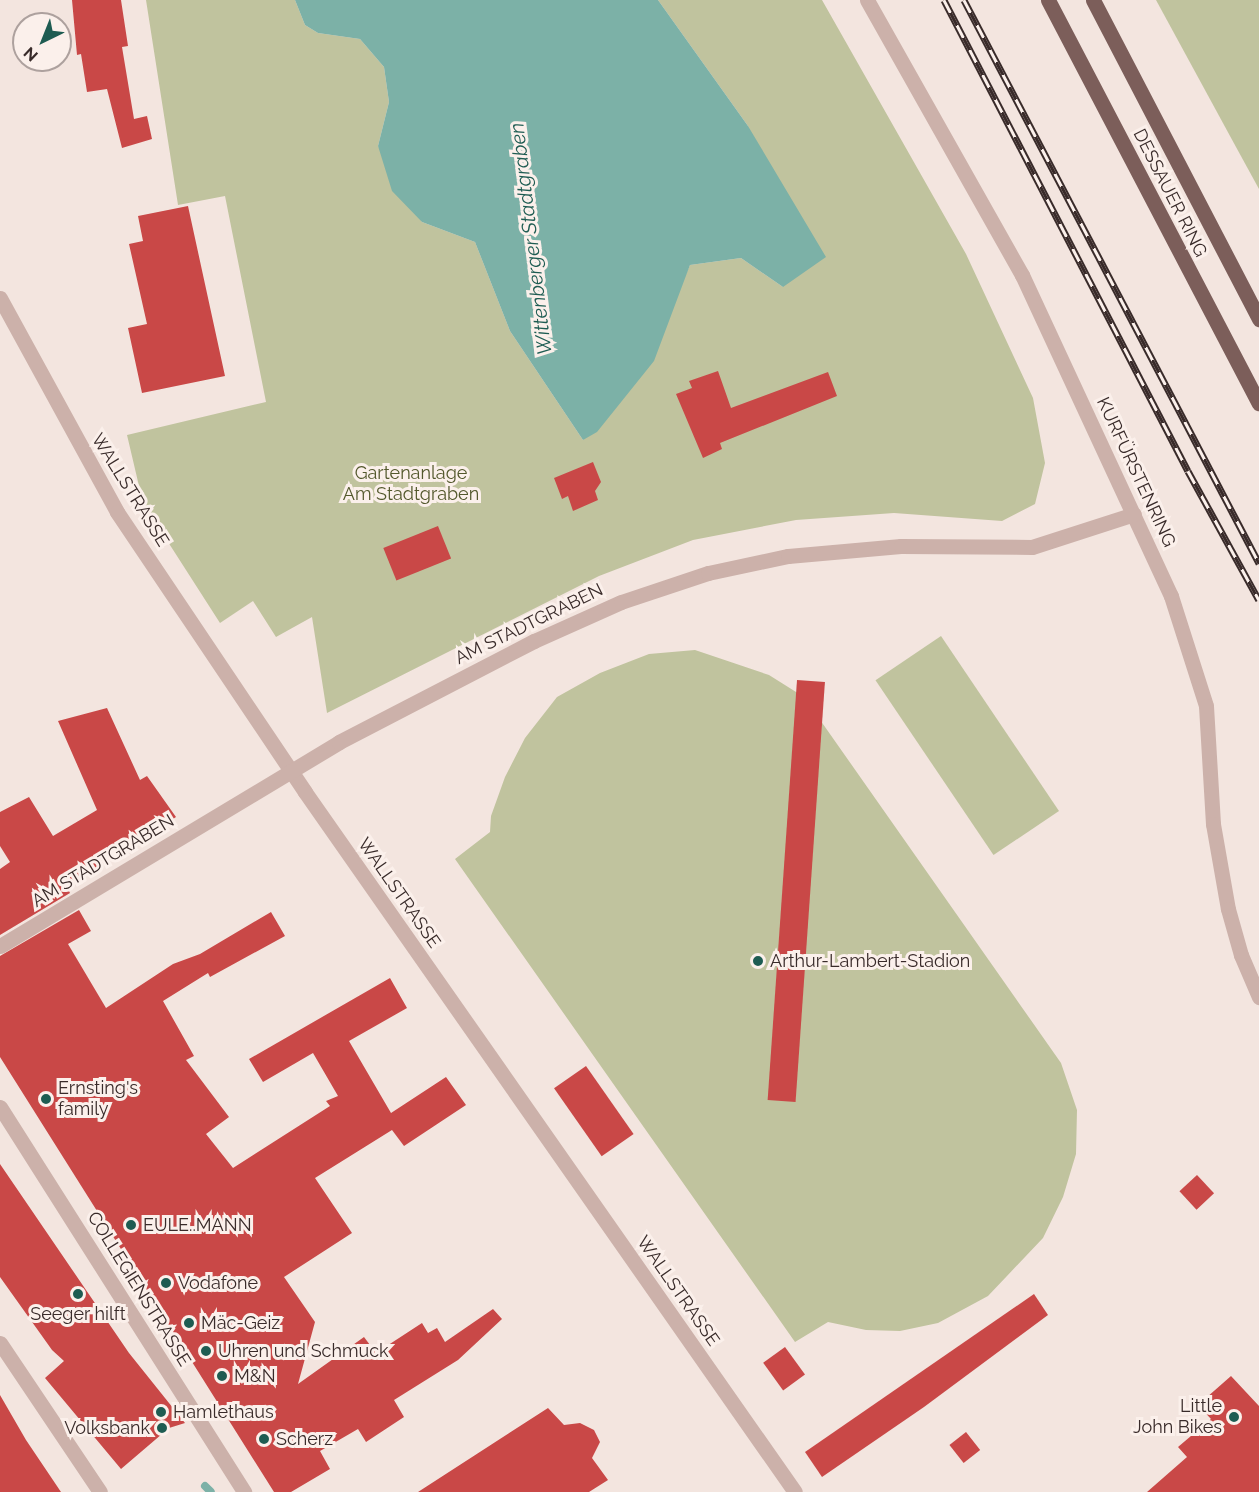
<!DOCTYPE html>
<html>
<head>
<meta charset="utf-8">
<style>
  body { margin:0 }
  #map { position:relative; width:1259px; height:1492px; overflow:hidden; background:#f3e5df; font-family:Raleway,sans-serif }
  div>[style] { position:absolute }
  .green>* { inset:0; background:#c0c39e; transform-origin:0 0 }
  .water>* { inset:0; background:#7cb1a7 }
  .stream>* { height:8px; margin:-4px; padding:0 4px; transform-origin:4px; border-radius:4px; background:#7cb1a7 }
  .building>* { inset:0; background:#c94847; transform-origin:0 0 }
  .street>* { height:15px; margin:-7.5px; padding:0 7.5px; transform-origin:7.5px; border-radius:7.5px; background:#ccb1aa }
  .primary>* { height:15px; margin:-7.5px; padding:0 7.5px; transform-origin:7.5px; border-radius:7.5px; background:#7c5e5a }
  .rail>* { height:7px; margin-top:-3.5px; transform-origin:0; background:repeating-linear-gradient(90deg,#fbf0eb 0 14px,#392b2a 0 28px); box-sizing:border-box; border-block:2px solid #392b2a }
  .dots>* { width:16px; height:16px; translate:-50% -50%; box-sizing:border-box; border:3px solid #fbf0eb; border-radius:50% }
  span { translate:-50% -50%; white-space:nowrap; text-align:center; line-height:1.15; -webkit-text-stroke:6px #fbf0eb; paint-order:stroke }
  .street-label { font-size:18px; color:#392b2a }
  .park-label { font-size:18px; color:#53582c }
  .poi-label { font-size:18px; color:#392b2a }
  .left { translate:0 -50%; text-align:left }
  .right { translate:-100% -50%; text-align:right }
  .water-label { font-size:20px; color:#1e5c52; font-style:italic }
  .north { position:absolute; left:12px; top:12px; width:60px; height:60px; box-sizing:border-box; background:#fbf0eb; border:2px solid #ada19e; border-radius:50%; rotate:223deg; font-size:16px; font-weight:700; line-height:24px; text-align:center; color:#392b2a }
  .north::after { content:''; display:block; margin:auto; width:21px; height:27px; background:#1e5c52; clip-path:polygon(50% 0,100% 100%,50% 72%,0 100%) }
</style>
</head>
<body>
<div id="map">
  <div class="green">
    <i style="clip-path:polygon(146px 0,295px 0,305px 25px,318px 33px,360px 39px,384px 67px,389px 102px,378px 146px,422px 222px,475px 242px,510px 331px,583px 440px,673px 303px,690px 265px,741px 258px,783px 287px,748px 126px,658px 0,822px 0,966px 254px,1033px 398px,1045px 463px,1035px 504px,1002px 521px,894px 513px,796px 520px,693px 540px,599px 576px,327px 713px,312px 617px,276px 637px,253px 601px,220px 623px,143px 503px,127px 435px,266px 402px,225px 196px,178px 205px)"></i>
    <i style="clip-path:polygon(1156px 0,1259px 0,1259px 189px,1236px 147px)"></i>
    <i style="left:941px;top:636px;width:211px;height:79px;rotate:56deg"></i>
    <i style="clip-path:polygon(695px 650px,769px 675px,804px 697px,1061px 1063px,1077px 1110px,1076px 1154px,1063px 1197px,1043px 1238px,988px 1296px,938px 1323px,900px 1331px,866px 1330px,828px 1322px,795px 1342px,455px 859px,490px 832px,491px 816px,505px 777px,525px 738px,557px 697px,600px 673px,649px 654px)"></i>
  </div>
  <div class="water">
    <i style="clip-path:polygon(295px 0,658px 0,748px 126px,826px 257px,783px 287px,741px 258px,690px 265px,654px 361px,597px 432px,583px 440px,510px 331px,475px 242px,422px 222px,392px 191px,378px 146px,389px 102px,384px 67px,360px 39px,318px 33px,305px 25px)"></i>
  </div>
  <div class="stream">
    <i style="left:205px;top:1486px;width:8px;rotate:45deg"></i>
  </div>
  <div class="building">
    <i style="clip-path:polygon(72px 0,121px 0,128px 46px,122px 47px,134px 119px,147px 116px,152px 139px,122px 148px,107px 89px,87px 92px,81px 54px,77px 55px)"></i>
    <i style="clip-path:polygon(188px 206px,225px 376px,142px 393px,128px 328px,147px 324px,129px 244px,143px 241px,138px 216px)"></i>
    <i style="clip-path:polygon(718px 371px,731px 408px,828px 372px,837px 396px,720px 443px,722px 449px,703px 458px,676px 394px,692px 388px,689px 381px)"></i>
    <i style="clip-path:polygon(593px 462px,601px 482px,595px 491px,598px 500px,573px 511px,568px 496px,562px 499px,554px 478px)"></i>
    <i style="left:438px;top:526px;width:35px;height:59px;rotate:68deg"></i>
    <i style="left:797px;top:680px;width:28px;height:421px;rotate:4deg"></i>
    <i style="clip-path:polygon(107px 708px,140px 780px,147px 776px,176px 817px,67px 887px,70px 893px,0 935px,0 869px,10px 862px,0 846px,0 812px,29px 797px,53px 836px,97px 810px,58px 721px)"></i>
    <i style="clip-path:polygon(79px 910px,91px 931px,68px 944px,106px 1008px,173px 964px,200px 954px,271px 912px,285px 936px,210px 977px,208px 973px,163px 1001px,194px 1056px,186px 1060px,229px 1117px,206px 1134px,233px 1168px,330px 1106px,326px 1101px,338px 1096px,313px 1053px,263px 1082px,249px 1059px,390px 978px,407px 1008px,349px 1041px,391px 1113px,446px 1077px,466px 1105px,404px 1146px,392px 1130px,315px 1178px,352px 1233px,284px 1277px,315px 1322px,298px 1384px,364px 1337px,376px 1353px,422px 1323px,428px 1333px,437px 1328px,445px 1342px,493px 1309px,502px 1319px,458px 1360px,394px 1400px,404px 1417px,366px 1442px,358px 1429px,320px 1451px,330px 1469px,291px 1492px,274px 1492px,0 1057px,0 956px)"></i>
    <i style="left:586px;top:1066px;width:83px;height:39px;rotate:55deg"></i>
    <i style="clip-path:polygon(0 1164px,129px 1353px,185px 1423px,169px 1428px,121px 1469px,45px 1378px,64px 1361px,52px 1350px,0 1277px)"></i>
    <i style="left:1197px;top:1175px;width:25px;height:24px;rotate:47deg"></i>
    <i style="clip-path:polygon(1034px 1294px,1048px 1315px,924px 1407px,822px 1477px,805px 1452px)"></i>
    <i style="left:785px;top:1347px;width:34px;height:27px;rotate:54deg"></i>
    <i style="clip-path:polygon(1231px 1376px,1259px 1406px,1259px 1492px,1147px 1492px,1187px 1457px,1178px 1447px,1211px 1419px,1198px 1405px)"></i>
    <i style="clip-path:polygon(0 1395px,26px 1440px,61px 1492px,0 1492px)"></i>
    <i style="clip-path:polygon(548px 1408px,564px 1425px,580px 1423px,594px 1430px,600px 1442px,592px 1458px,608px 1480px,589px 1492px,418px 1492px)"></i>
    <i style="left:966px;top:1432px;width:23px;height:21px;rotate:52deg"></i>
  </div>
  <div class="street">
    <i style="left:867px;top:0;width:316px;rotate:60.6deg"></i>
    <i style="left:1022px;top:275px;width:354px;rotate:65.1deg"></i>
    <i style="left:1171px;top:596px;width:115px;rotate:72.3deg"></i>
    <i style="left:1206px;top:706px;width:118px;rotate:86.6deg"></i>
    <i style="left:1213px;top:824px;width:86px;rotate:80deg"></i>
    <i style="left:1228px;top:909px;width:48px;rotate:74.2deg"></i>
    <i style="left:1241px;top:955px;width:46px;rotate:66.8deg"></i>
    <i style="left:0;top:298px;width:244px;rotate:61.3deg"></i>
    <i style="left:117px;top:512px;width:337px;rotate:56.1deg"></i>
    <i style="left:305px;top:792px;width:854px;rotate:55.01deg"></i>
    <i style="left:0;top:946px;width:396px;rotate:-31deg"></i>
    <i style="left:339px;top:742px;width:220px;rotate:-27.4deg"></i>
    <i style="left:534px;top:641px;width:95px;rotate:-24.1deg"></i>
    <i style="left:621px;top:602px;width:92px;rotate:-18.4deg"></i>
    <i style="left:708px;top:573px;width:82px;rotate:-12deg"></i>
    <i style="left:788px;top:556px;width:113px;rotate:-5.1deg"></i>
    <i style="left:901px;top:546px;width:131px;rotate:0.4deg"></i>
    <i style="left:1032px;top:547px;width:107px;rotate:-17.9deg"></i>
    <i style="left:0;top:1107px;width:456px;rotate:57.6deg"></i>
    <i style="left:0;top:1343px;width:179px;rotate:56.1deg"></i>
  </div>
  <div class="primary">
    <i style="left:1048px;top:0;width:455px;rotate:62.4deg"></i>
    <i style="left:1093px;top:0;width:360px;rotate:62.5deg"></i>
  </div>
  <div class="rail">
    <i style="left:944px;top:0;width:530px;rotate:62.61deg"></i>
    <i style="left:1188px;top:471px;width:147px;rotate:61.2deg"></i>
    <i style="left:964px;top:0;width:636px;rotate:62.35deg"></i>
  </div>
  <div class="dots">
    <i style="left:758px;top:961px;background:#1e5c52"></i>
    <i style="left:46px;top:1099px;background:#1e5c52"></i>
    <i style="left:131px;top:1225px;background:#1e5c52"></i>
    <i style="left:166px;top:1283px;background:#1e5c52"></i>
    <i style="left:78px;top:1294px;background:#1e5c52"></i>
    <i style="left:189px;top:1323px;background:#1e5c52"></i>
    <i style="left:206px;top:1351px;background:#1e5c52"></i>
    <i style="left:222px;top:1376px;background:#1e5c52"></i>
    <i style="left:161px;top:1412px;background:#1e5c52"></i>
    <i style="left:1234px;top:1417px;background:#1e5c52"></i>
    <i style="left:162px;top:1428px;background:#1e5c52"></i>
    <i style="left:264px;top:1439px;background:#1e5c52"></i>
  </div>
  <div class="street-label">
    <span style="left:1170px;top:193px;rotate:63deg">DESSAUER RING</span>
    <span style="left:1136px;top:472px;rotate:65deg">KURFÜRSTENRING</span>
    <span style="left:130px;top:490px;rotate:58deg">WALLSTRASSE</span>
    <span style="left:529px;top:624px;rotate:-26deg">AM STADTGRABEN</span>
    <span style="left:103px;top:861px;rotate:-31deg">AM STADTGRABEN</span>
    <span style="left:399px;top:893px;rotate:55deg">WALLSTRASSE</span>
    <span style="left:139px;top:1289px;rotate:58deg">COLLEGIENSTRASSE</span>
    <span style="left:678px;top:1291px;rotate:55deg">WALLSTRASSE</span>
  </div>
  <div class="park-label">
    <span style="left:411px;top:484px">Gartenanlage<br>Am Stadtgraben</span>
  </div>
  <div class="poi-label">
    <span class="left" style="left:770px;top:961px">Arthur-Lambert-Stadion</span>
    <span class="left" style="left:58px;top:1099px">Ernsting's<br>family</span>
    <span class="left" style="left:143px;top:1225px">EULE..MANN</span>
    <span class="left" style="left:178px;top:1283px">Vodafone</span>
    <span style="left:78px;top:1314px">Seeger hilft</span>
    <span class="left" style="left:201px;top:1323px">Mäc-Geiz</span>
    <span class="left" style="left:218px;top:1351px">Uhren und Schmuck</span>
    <span class="left" style="left:234px;top:1376px">M&amp;N</span>
    <span class="right" style="left:1222px;top:1417px">Little<br>John Bikes</span>
    <span class="left" style="left:173px;top:1412px">Hamlethaus</span>
    <span class="right" style="left:150px;top:1428px">Volksbank</span>
    <span class="left" style="left:276px;top:1439px">Scherz</span>
  </div>
  <div class="water-label">
    <span style="left:531px;top:239px;rotate:-97deg">Wittenberger Stadtgraben</span>
  </div>
  <div class="north">N</div>
</div>
</body>
</html>
